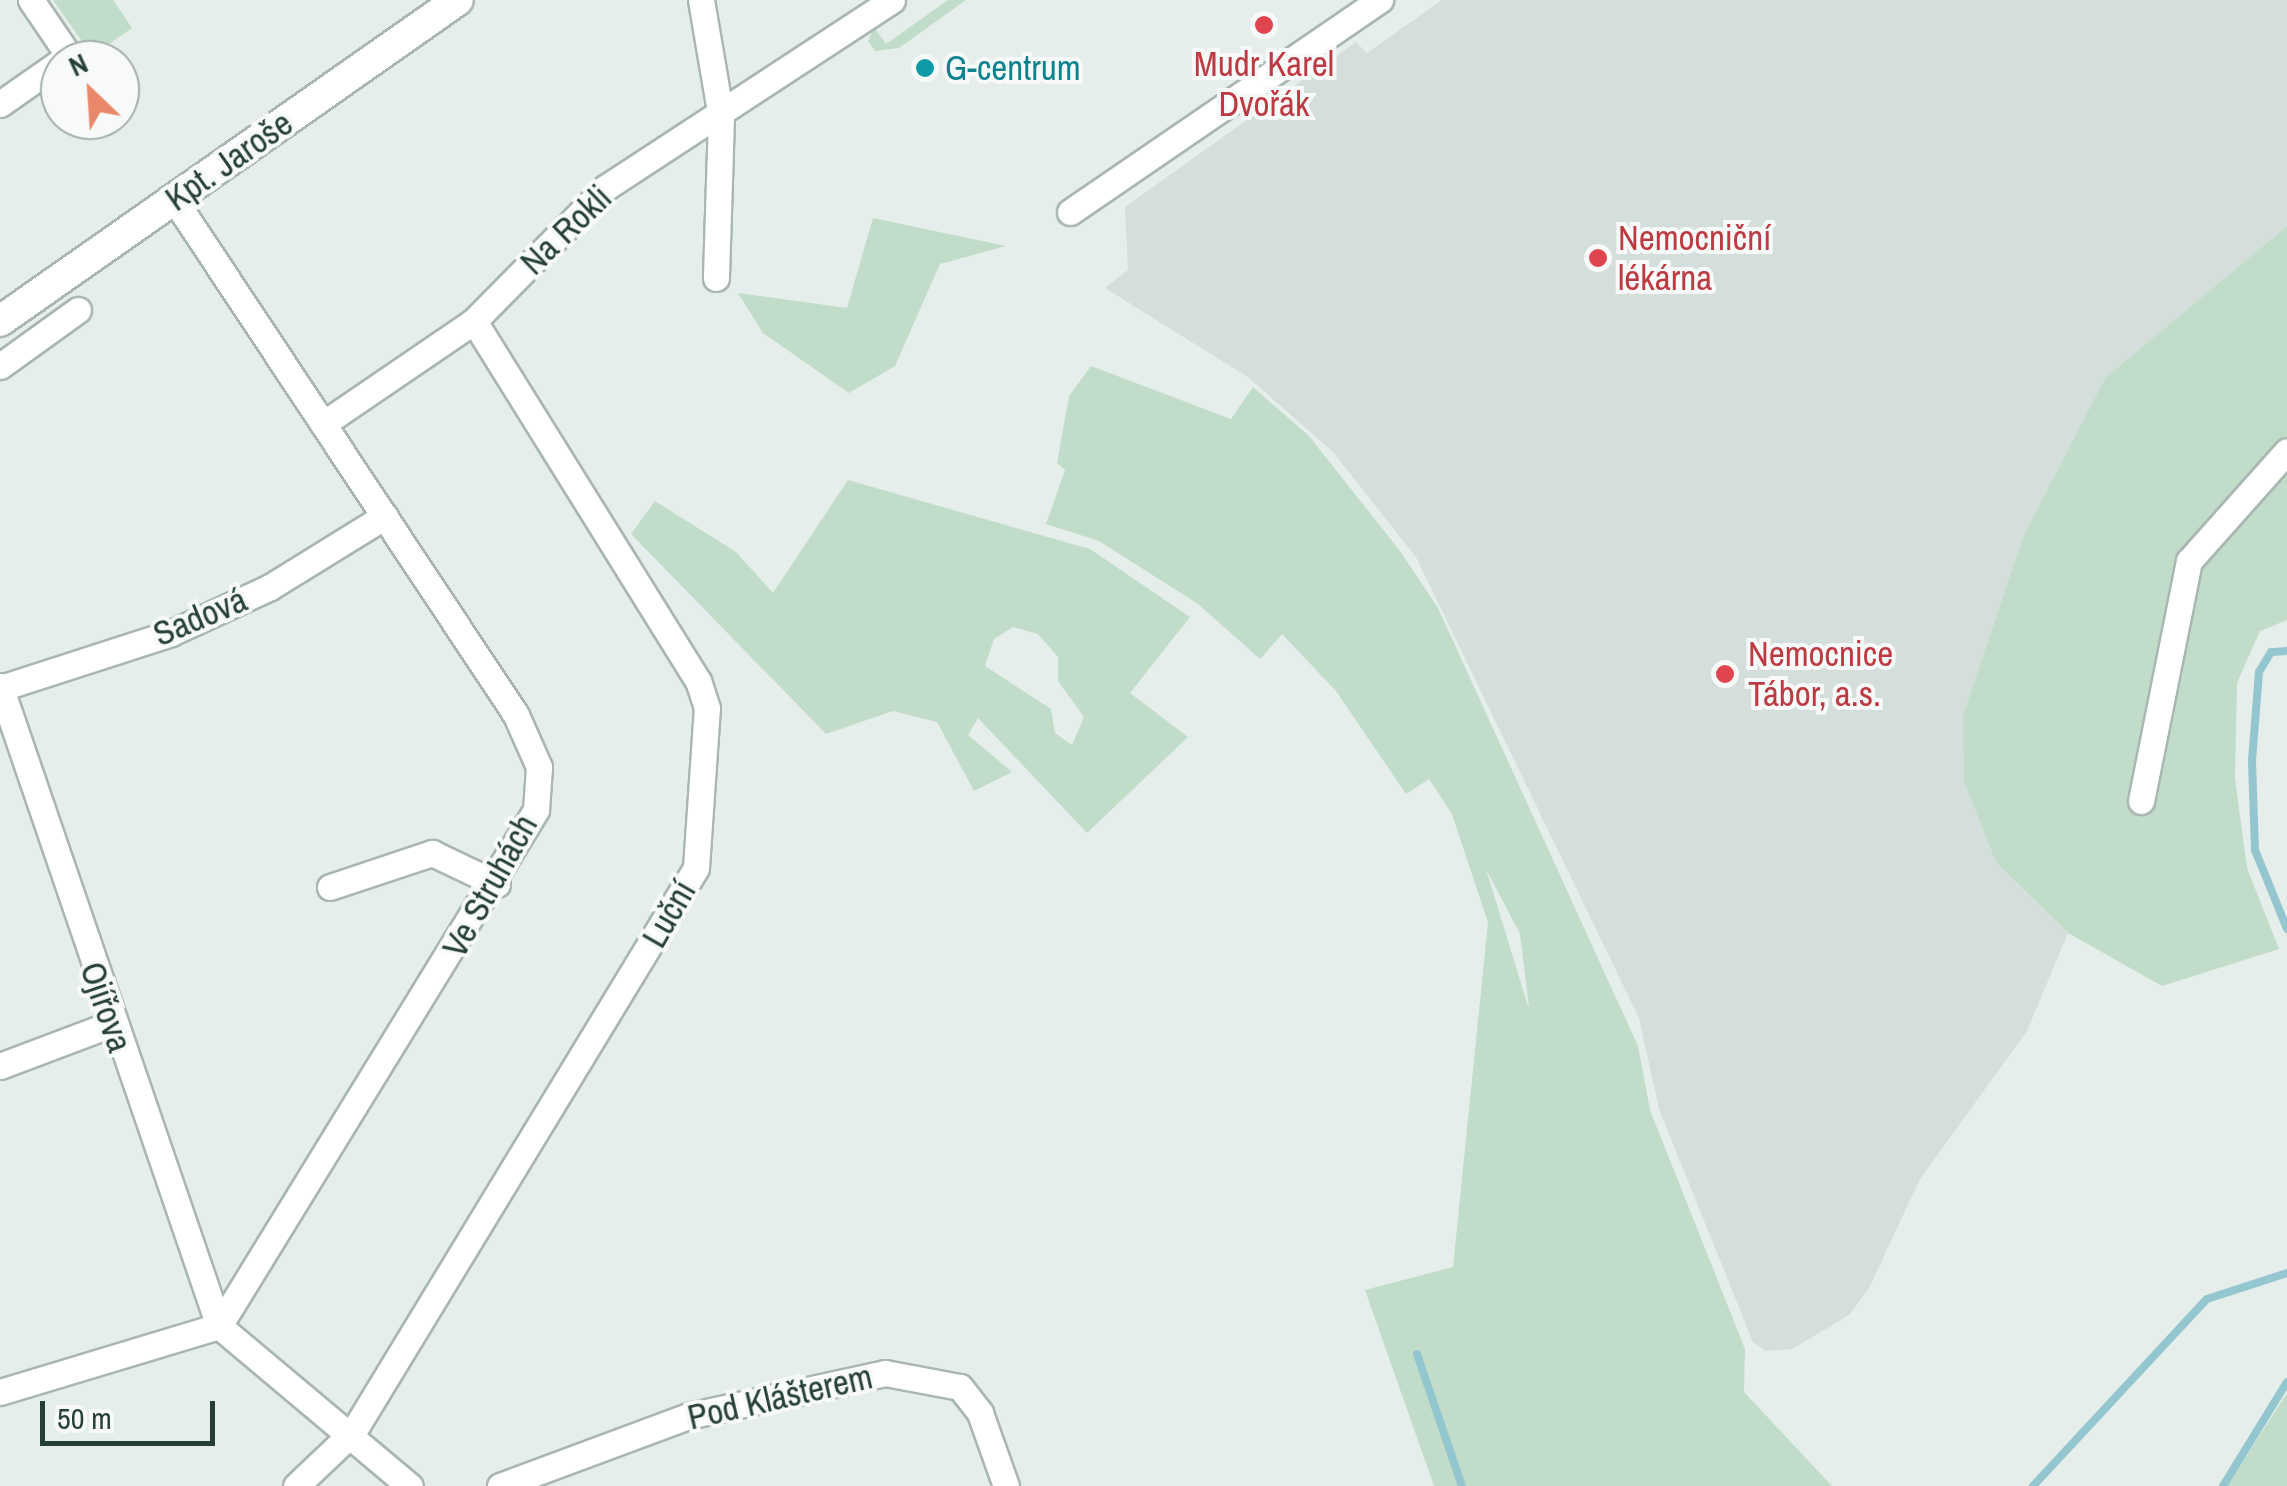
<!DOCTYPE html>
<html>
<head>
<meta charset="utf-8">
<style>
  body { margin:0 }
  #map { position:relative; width:2287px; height:1486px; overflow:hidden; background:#e6eeeb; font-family:"Archivo Narrow",sans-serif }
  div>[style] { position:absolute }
  .built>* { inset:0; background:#d4deda }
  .green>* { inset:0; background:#c1ddc9 }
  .stream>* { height:8px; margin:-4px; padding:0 4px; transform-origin:4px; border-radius:4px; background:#93c6cf }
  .roads { filter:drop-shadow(2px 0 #a9b6b2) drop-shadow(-2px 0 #a9b6b2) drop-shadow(0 2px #a9b6b2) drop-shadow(0 -2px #a9b6b2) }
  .street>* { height:25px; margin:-12.5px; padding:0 12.5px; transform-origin:12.5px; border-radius:12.5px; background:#fff }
  .secondary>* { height:30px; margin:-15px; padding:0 15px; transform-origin:15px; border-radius:15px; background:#fff }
  .dots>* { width:28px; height:28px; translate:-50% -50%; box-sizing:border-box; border:5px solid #f7faf9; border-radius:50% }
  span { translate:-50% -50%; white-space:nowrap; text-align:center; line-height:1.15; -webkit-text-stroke:8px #f7faf9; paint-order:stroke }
  .health-label { font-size:35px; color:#be3a42 }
  .left { translate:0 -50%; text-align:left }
  .culture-label { font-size:35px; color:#0d838f }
  .street-label { font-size:35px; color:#263f38 }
  .north { position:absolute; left:40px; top:40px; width:100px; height:100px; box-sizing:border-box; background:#f7faf9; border:2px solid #a3afac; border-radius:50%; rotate:335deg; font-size:28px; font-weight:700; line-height:40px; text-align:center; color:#263f38 }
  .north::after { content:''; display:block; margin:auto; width:35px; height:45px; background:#e9886a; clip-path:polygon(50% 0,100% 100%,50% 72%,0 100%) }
  .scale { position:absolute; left:40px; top:1401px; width:175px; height:45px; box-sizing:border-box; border:5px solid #263f38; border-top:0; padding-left:12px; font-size:30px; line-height:35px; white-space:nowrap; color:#263f38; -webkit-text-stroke:8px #f7faf9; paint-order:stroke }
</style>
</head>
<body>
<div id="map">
  <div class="built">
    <i style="clip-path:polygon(1442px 0,2287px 0,2287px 226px,2105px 378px,2023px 537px,1963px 715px,1996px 862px,2068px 933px,2027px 1031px,1920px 1179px,1869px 1288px,1849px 1315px,1792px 1349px,1765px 1351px,1753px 1342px,1659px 1109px,1639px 1018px,1416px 557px,1333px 452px,1248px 377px,1105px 288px,1128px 270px,1125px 207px,1356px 42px,1367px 53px)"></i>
  </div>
  <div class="green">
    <i style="clip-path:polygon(53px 0,113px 0,132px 28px,92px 56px)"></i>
    <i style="clip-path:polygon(948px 0,966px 0,899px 48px,875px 51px,868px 41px,874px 27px,886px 44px)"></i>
    <i style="clip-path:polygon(873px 218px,1006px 246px,940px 264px,895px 366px,849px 393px,763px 333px,738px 293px,847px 308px)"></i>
    <i style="clip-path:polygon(2287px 226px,2287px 620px,2260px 631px,2237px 683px,2235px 778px,2247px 868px,2279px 949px,2162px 986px,2068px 933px,1996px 862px,1964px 781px,1963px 715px,2023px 537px,2105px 378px)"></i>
    <i style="clip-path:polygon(evenodd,1091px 366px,1231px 419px,1253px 387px,1309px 436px,1400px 551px,1438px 608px,1638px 1046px,1650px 1110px,1745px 1349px,1744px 1392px,1832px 1486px,1434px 1486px,1365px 1290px,1453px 1267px,1488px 922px,1452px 814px,1429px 779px,1406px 794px,1336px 691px,1282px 634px,1260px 659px,1198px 604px,1099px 541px,1046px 524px,1065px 470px,1057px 463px,1069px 396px,1091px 366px,1486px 869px,1520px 934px,1529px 1007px,1528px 1006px,1486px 869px)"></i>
    <i style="clip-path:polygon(evenodd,848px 480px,1090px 549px,1190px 617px,1130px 693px,1188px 737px,1087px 833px,978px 718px,968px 735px,1012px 772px,974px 791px,937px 722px,893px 711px,826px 734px,631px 534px,655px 501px,736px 552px,773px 593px,848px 480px,1013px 627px,1038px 634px,1058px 657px,1058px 681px,1084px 717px,1072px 745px,1055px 733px,1051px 709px,985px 666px,994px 639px,1013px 627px)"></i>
    <i style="clip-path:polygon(2287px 1393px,2287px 1486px,2227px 1486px)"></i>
  </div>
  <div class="stream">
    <i style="left:2287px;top:651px;width:16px;rotate:176deg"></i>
    <i style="left:2271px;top:652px;width:23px;rotate:121deg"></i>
    <i style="left:2259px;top:672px;width:88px;rotate:94.5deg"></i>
    <i style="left:2252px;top:760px;width:90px;rotate:88.1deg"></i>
    <i style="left:2255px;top:850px;width:85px;rotate:67.9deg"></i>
    <i style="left:1417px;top:1354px;width:139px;rotate:71.2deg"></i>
    <i style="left:2033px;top:1486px;width:255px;rotate:-47.1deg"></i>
    <i style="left:2207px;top:1299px;width:84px;rotate:-18deg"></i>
    <i style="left:2223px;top:1486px;width:122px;rotate:-58.4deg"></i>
  </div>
  <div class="roads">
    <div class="street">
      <i style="left:31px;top:0;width:68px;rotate:55.8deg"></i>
      <i style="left:69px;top:56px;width:7px;rotate:146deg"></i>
      <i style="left:701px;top:0;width:119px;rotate:80.3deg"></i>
      <i style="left:721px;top:117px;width:161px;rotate:91.8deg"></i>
      <i style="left:0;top:104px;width:73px;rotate:-35deg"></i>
      <i style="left:1070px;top:212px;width:376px;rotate:-34.4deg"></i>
      <i style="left:0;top:366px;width:96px;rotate:-35.7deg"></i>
      <i style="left:323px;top:424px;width:183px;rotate:-34.3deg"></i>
      <i style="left:474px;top:321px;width:187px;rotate:-45.4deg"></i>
      <i style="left:605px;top:188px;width:343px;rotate:-33.2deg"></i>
      <i style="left:0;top:686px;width:676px;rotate:71.11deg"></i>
      <i style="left:1px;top:688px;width:179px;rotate:-17.9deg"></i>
      <i style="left:171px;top:633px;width:109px;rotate:-24.9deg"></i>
      <i style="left:270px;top:587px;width:135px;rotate:-31.7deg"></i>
      <i style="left:2141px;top:801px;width:245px;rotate:-78.7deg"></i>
      <i style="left:2189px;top:561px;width:147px;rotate:-48.3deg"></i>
      <i style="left:330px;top:887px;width:108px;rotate:-18.4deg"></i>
      <i style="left:432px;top:853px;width:72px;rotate:25.5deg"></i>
      <i style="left:0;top:1066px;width:119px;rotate:-20.7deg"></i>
      <i style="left:219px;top:1326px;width:249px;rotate:40deg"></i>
      <i style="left:0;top:1392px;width:229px;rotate:-16.8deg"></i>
      <i style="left:219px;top:1326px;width:606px;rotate:-58.44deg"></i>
      <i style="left:536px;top:810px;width:43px;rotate:-86deg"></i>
      <i style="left:539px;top:767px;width:57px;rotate:-113.9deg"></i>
      <i style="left:516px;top:715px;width:619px;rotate:-123.54deg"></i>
      <i style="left:296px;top:1486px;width:79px;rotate:-43.5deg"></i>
      <i style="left:353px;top:1432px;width:660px;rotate:-58.69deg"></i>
      <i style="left:696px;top:868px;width:160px;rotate:-86.1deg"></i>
      <i style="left:707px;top:708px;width:28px;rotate:-108deg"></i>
      <i style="left:698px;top:681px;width:424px;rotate:-121.9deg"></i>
      <i style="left:500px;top:1486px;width:201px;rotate:-20.4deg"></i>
      <i style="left:688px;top:1416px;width:202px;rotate:-12.3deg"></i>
      <i style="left:885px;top:1373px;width:76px;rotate:10.6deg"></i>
      <i style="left:960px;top:1387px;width:33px;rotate:52deg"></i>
      <i style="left:980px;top:1413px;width:77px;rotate:70.4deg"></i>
    </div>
    <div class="secondary">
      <i style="left:0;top:321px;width:559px;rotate:-35.03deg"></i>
    </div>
  </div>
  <div class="dots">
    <i style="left:1264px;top:25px;background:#e0444e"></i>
    <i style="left:925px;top:68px;background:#0f9aa8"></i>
    <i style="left:1598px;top:258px;background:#e0444e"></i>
    <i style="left:1725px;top:674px;background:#e0444e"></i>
  </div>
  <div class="health-label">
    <span style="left:1264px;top:84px">Mudr Karel<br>Dvořák</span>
    <span class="left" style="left:1618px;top:258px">Nemocniční<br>lékárna</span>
    <span class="left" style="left:1748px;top:674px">Nemocnice<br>Tábor, a.s.</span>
  </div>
  <div class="culture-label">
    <span class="left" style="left:945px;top:68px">G-centrum</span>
  </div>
  <div class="street-label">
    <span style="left:229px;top:161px;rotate:-35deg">Kpt. Jaroše</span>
    <span style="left:566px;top:230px;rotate:-44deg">Na Rokli</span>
    <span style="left:200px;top:617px;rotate:-23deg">Sadová</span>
    <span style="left:490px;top:886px;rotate:-61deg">Ve Struhách</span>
    <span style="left:669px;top:914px;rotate:-60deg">Luční</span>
    <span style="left:106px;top:1007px;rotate:71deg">Ojířova</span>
    <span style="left:780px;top:1397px;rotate:-13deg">Pod Klášterem</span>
  </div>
  <div class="north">N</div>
  <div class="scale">50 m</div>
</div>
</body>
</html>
